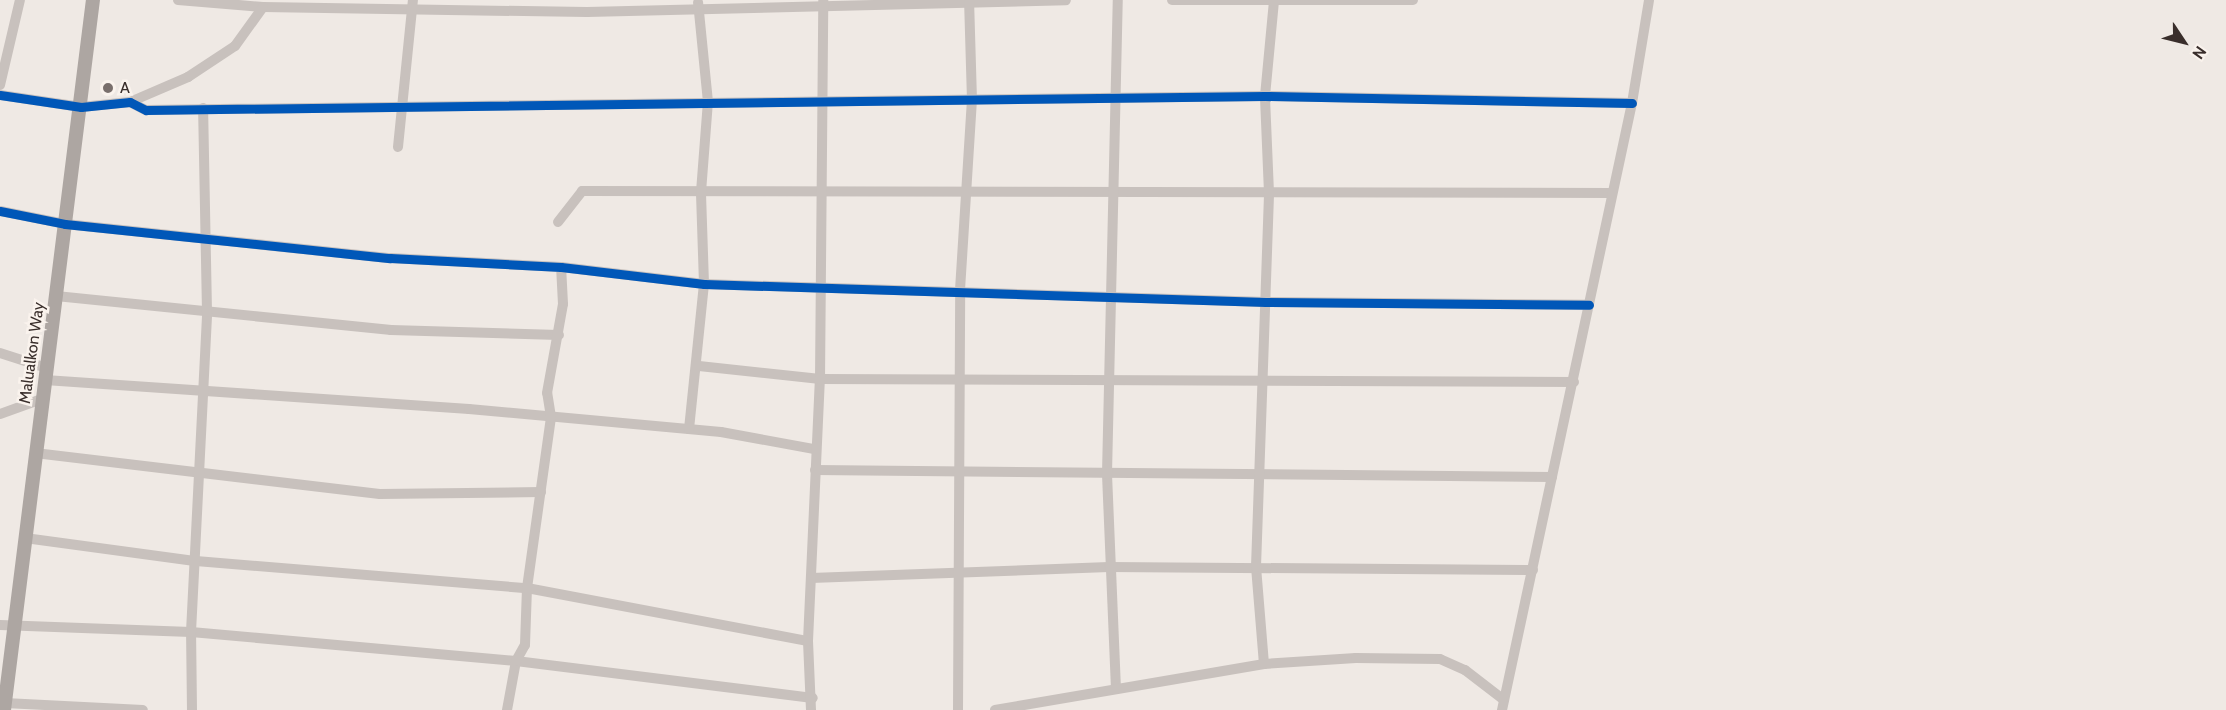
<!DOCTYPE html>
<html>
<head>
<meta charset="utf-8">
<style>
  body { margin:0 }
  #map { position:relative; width:2226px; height:710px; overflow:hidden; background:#efe9e4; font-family:Cabin,sans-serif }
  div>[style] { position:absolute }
  .minor>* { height:10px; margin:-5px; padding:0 5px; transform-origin:5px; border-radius:5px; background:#c8c1bd }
  .major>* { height:14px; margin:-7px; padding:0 7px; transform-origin:7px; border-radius:7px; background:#ada6a2 }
  .cycleway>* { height:9px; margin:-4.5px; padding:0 4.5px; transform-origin:4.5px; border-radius:4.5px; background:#0057b8 }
  .dots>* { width:16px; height:16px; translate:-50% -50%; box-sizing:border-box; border:3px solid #faf3ed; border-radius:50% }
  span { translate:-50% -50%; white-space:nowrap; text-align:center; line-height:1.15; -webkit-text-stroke:5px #faf3ed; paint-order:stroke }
  .poi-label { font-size:16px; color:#392e2b }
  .left { translate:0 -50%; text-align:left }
  .street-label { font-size:16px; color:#392e2b }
  .north { position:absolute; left:2154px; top:12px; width:60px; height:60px; -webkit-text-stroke:4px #faf3ed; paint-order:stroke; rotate:125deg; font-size:16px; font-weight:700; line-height:24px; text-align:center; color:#392e2b }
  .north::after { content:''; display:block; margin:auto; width:21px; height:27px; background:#392e2b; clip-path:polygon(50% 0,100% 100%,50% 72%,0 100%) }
</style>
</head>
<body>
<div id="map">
  <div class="minor">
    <i style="left:178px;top:0;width:85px;rotate:4.7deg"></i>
    <i style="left:263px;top:7px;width:324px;rotate:0.9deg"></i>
    <i style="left:587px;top:12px;width:479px;rotate:-1.4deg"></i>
    <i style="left:1172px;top:0;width:241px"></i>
    <i style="left:0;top:85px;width:87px;rotate:-76.8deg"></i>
    <i style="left:0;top:95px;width:82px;rotate:8.4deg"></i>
    <i style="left:81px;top:107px;width:49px;rotate:-5.8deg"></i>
    <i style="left:130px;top:102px;width:18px;rotate:27deg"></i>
    <i style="left:146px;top:110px;width:1119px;rotate:-0.72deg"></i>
    <i style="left:1265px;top:96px;width:367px;rotate:1.1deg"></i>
    <i style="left:130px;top:102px;width:63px;rotate:-23.3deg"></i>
    <i style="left:188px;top:77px;width:56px;rotate:-33.4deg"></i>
    <i style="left:235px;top:46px;width:48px;rotate:-54.3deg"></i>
    <i style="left:398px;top:147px;width:148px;rotate:-84.2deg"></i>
    <i style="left:0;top:211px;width:66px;rotate:11.3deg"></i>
    <i style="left:65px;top:224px;width:327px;rotate:6deg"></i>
    <i style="left:390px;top:258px;width:171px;rotate:3deg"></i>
    <i style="left:561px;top:267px;width:144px;rotate:6.8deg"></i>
    <i style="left:704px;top:284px;width:562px;rotate:1.83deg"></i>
    <i style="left:1266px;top:302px;width:323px;rotate:0.5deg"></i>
    <i style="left:558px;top:222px;width:39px;rotate:-52deg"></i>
    <i style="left:582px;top:191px;width:1030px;rotate:0.11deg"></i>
    <i style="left:56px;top:296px;width:337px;rotate:5.8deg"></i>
    <i style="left:391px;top:330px;width:168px;rotate:1.7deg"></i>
    <i style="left:0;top:353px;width:49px;rotate:17.7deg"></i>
    <i style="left:699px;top:366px;width:122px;rotate:6.1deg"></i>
    <i style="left:820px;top:379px;width:754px;rotate:0.23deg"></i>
    <i style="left:45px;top:380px;width:425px;rotate:3.9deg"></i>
    <i style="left:469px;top:409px;width:253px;rotate:5.2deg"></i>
    <i style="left:721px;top:432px;width:95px;rotate:10.4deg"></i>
    <i style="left:0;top:414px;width:45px;rotate:-19.7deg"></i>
    <i style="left:689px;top:429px;width:146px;rotate:-84.1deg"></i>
    <i style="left:704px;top:284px;width:92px;rotate:-91.9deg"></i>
    <i style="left:701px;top:192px;width:90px;rotate:-85.6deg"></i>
    <i style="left:708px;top:102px;width:100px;rotate:-95.7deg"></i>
    <i style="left:35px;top:453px;width:347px;rotate:6.8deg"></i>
    <i style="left:380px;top:494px;width:161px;rotate:-0.7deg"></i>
    <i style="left:815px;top:470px;width:737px;rotate:0.54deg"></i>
    <i style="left:25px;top:538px;width:173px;rotate:7.7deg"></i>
    <i style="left:196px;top:561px;width:332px;rotate:4.7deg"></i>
    <i style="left:527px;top:588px;width:286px;rotate:10.7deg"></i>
    <i style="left:811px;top:578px;width:298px;rotate:-2.1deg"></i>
    <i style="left:1109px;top:567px;width:424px;rotate:0.4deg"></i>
    <i style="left:0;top:625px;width:191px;rotate:2.1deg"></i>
    <i style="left:191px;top:632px;width:326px;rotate:5.1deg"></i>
    <i style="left:516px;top:661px;width:299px;rotate:7.1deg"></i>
    <i style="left:1264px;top:664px;width:97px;rotate:-94.7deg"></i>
    <i style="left:1256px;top:567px;width:374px;rotate:-88deg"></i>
    <i style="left:1269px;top:193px;width:97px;rotate:-92.4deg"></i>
    <i style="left:1265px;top:96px;width:96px;rotate:-84.6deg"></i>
    <i style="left:1116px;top:689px;width:215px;rotate:-92.4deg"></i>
    <i style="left:1107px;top:474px;width:474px;rotate:-88.7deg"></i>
    <i style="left:5px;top:703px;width:138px;rotate:2.9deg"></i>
    <i style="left:192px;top:710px;width:78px;rotate:-90.7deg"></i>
    <i style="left:191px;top:632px;width:320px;rotate:-87.1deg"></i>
    <i style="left:207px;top:312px;width:204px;rotate:-91.1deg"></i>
    <i style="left:507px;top:710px;width:50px;rotate:-79.6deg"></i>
    <i style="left:516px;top:661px;width:18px;rotate:-61deg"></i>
    <i style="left:525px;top:645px;width:57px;rotate:-88deg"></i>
    <i style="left:527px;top:588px;width:173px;rotate:-82deg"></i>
    <i style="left:551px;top:417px;width:24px;rotate:-99deg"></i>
    <i style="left:547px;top:393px;width:90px;rotate:-79.8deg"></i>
    <i style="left:563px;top:304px;width:37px;rotate:-93deg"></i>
    <i style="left:811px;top:710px;width:69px;rotate:-92.5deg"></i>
    <i style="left:808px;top:641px;width:262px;rotate:-87.4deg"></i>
    <i style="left:820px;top:379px;width:379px;rotate:-89.5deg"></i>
    <i style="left:958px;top:710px;width:420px;rotate:-89.7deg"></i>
    <i style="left:960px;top:290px;width:190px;rotate:-86.4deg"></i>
    <i style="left:972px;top:100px;width:100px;rotate:-91.7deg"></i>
    <i style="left:995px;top:710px;width:273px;rotate:-9.7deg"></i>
    <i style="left:1264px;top:664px;width:92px;rotate:-3.7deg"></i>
    <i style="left:1356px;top:658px;width:84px;rotate:0.7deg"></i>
    <i style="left:1440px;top:659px;width:27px;rotate:24deg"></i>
    <i style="left:1465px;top:670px;width:49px;rotate:37.6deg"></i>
    <i style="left:1502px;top:710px;width:621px;rotate:-77.91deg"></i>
    <i style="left:1632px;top:103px;width:104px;rotate:-80.6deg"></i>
  </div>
  <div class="major">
    <i style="left:4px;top:710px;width:716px;rotate:-82.86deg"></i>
  </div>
  <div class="cycleway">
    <i style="left:0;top:95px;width:82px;rotate:8.4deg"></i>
    <i style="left:81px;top:107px;width:49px;rotate:-5.8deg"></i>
    <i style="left:130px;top:102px;width:18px;rotate:27deg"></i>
    <i style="left:146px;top:110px;width:1119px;rotate:-0.72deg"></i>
    <i style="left:1265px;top:96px;width:367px;rotate:1.1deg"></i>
    <i style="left:0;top:211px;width:66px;rotate:11.3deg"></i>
    <i style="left:65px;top:224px;width:327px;rotate:6deg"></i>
    <i style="left:390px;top:258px;width:171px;rotate:3deg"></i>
    <i style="left:561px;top:267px;width:144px;rotate:6.8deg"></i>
    <i style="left:704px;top:284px;width:562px;rotate:1.83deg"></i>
    <i style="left:1266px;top:302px;width:323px;rotate:0.5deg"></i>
  </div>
  <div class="dots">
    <i style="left:108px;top:88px;background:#796f6c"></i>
  </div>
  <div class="poi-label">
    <span class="left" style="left:120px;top:88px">A</span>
  </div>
  <div class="street-label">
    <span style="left:32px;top:353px;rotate:-82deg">Malualkon Way</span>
  </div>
  <div class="north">N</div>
</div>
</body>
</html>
